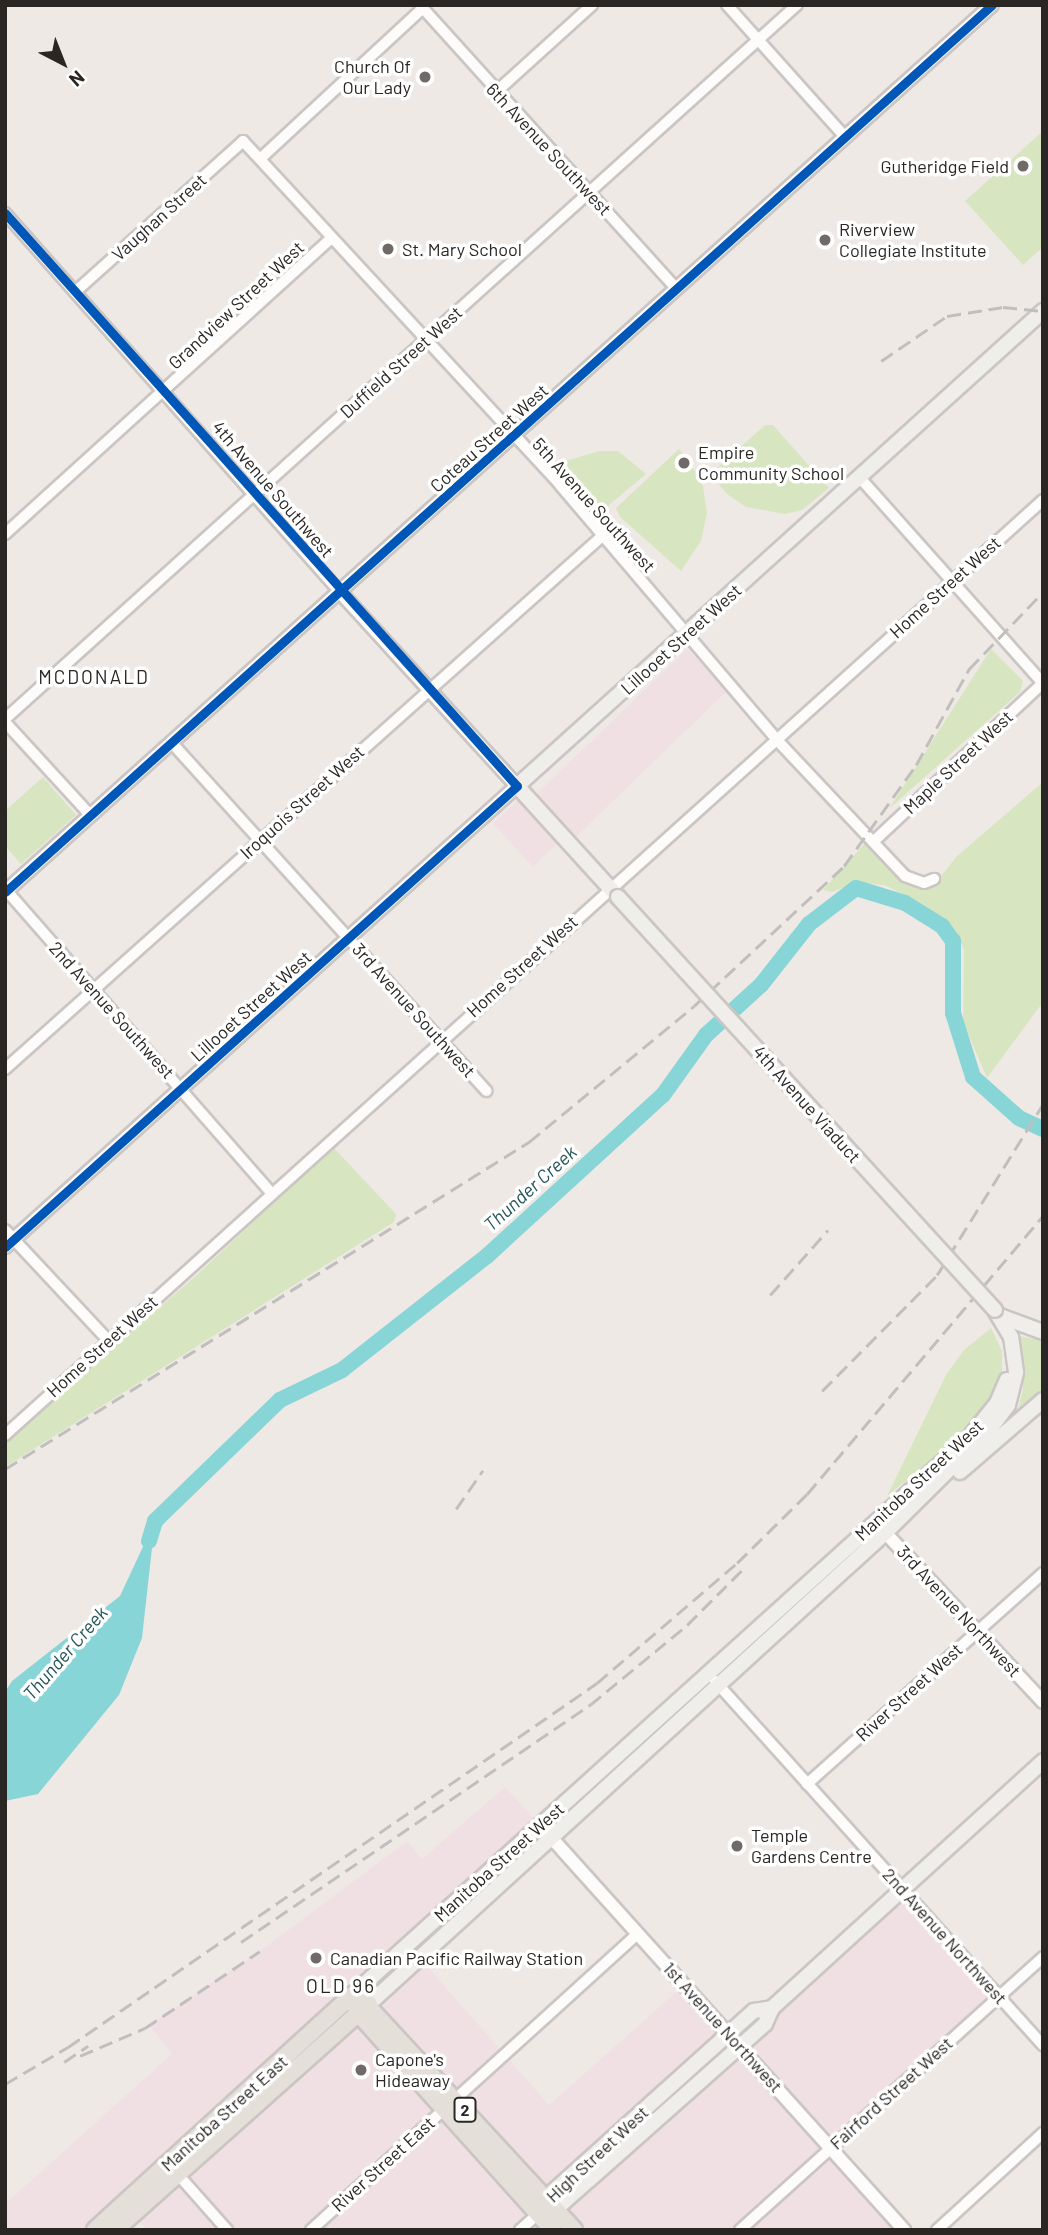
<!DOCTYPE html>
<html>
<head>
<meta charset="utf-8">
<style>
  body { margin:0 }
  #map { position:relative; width:1048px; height:2235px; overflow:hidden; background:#efe9e5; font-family:Barlow,sans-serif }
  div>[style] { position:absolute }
  .commercial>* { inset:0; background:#f1e0e3; transform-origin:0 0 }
  .green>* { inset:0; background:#d7e6c0 }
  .water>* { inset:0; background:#88d5d8 }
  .river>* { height:16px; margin:-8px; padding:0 8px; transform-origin:8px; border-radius:8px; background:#88d5d8 }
  .roads { filter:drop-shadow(2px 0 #cbc6c3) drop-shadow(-2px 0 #cbc6c3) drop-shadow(0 2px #cbc6c3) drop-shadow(0 -2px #cbc6c3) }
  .minor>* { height:10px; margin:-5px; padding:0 5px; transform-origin:5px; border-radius:5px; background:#fdfcfb }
  .tertiary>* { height:12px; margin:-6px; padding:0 6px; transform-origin:6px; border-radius:6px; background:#fdfcfb }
  .secondary>* { height:14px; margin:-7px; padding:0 7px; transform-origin:7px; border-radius:7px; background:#f0eeeb }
  .primary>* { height:16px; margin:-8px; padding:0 8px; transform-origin:8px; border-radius:8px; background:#e4e0d9 }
  .rail>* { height:2.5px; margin-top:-1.25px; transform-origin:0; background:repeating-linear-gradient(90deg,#c1bfbe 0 14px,transparent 0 21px) }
  .bridges { filter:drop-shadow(2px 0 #cbc6c3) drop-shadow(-2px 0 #cbc6c3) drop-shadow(0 2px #cbc6c3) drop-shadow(0 -2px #cbc6c3) }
  .secondary-bridge>* { height:14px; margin:-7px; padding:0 7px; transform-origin:7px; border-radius:7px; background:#f0eeeb }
  .cycleway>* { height:9px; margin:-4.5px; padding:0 4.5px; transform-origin:4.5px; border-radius:4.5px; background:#0057b8 }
  .dots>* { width:19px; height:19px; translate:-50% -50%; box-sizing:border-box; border:4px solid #fff; border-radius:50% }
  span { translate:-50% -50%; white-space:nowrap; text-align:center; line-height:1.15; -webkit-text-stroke:7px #fff; paint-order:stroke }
  .shield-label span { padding:2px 5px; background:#fff; border:2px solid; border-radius:5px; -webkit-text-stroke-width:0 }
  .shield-label { font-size:16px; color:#2a2623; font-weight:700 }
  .poi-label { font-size:18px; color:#2a2623 }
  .right { translate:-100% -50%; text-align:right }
  .left { translate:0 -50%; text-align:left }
  .street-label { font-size:18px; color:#2a2623 }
  .neighbourhood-label { font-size:19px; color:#2a2623; letter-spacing:2px }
  .water-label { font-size:19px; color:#245557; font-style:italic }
  .frame { position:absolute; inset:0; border:7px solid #2a2623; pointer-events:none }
  .north { position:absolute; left:28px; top:28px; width:70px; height:70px; -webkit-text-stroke:5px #fff; paint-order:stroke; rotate:138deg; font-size:19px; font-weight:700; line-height:28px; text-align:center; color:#2a2623 }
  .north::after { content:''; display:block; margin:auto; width:24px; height:32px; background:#2a2623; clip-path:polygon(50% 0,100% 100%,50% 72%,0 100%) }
</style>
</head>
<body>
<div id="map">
  <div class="commercial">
    <i style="left:687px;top:649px;width:58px;height:210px;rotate:46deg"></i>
    <i style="left:519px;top:799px;width:59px;height:36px;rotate:47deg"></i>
    <i style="clip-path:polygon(505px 1787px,540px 1825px,95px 2230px,10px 2230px,5px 2225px,5px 2204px,172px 2054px,149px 2025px,260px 1951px,407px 1841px,422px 1859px)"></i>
    <i style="clip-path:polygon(903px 1890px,999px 1996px,830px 2147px,904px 2230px,574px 2230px,369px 2004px,419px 1957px,549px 2105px,684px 1985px,739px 2046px)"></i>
    <i style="clip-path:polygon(358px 2013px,553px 2230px,147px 2230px,133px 2214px)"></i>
  </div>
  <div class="green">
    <i style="clip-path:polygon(1043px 131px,1043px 247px,1023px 265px,965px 201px)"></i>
    <i style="clip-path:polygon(765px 425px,773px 425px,829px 488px,802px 510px,785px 514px,746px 507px,727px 494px,710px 474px)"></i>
    <i style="clip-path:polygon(679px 449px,702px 481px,707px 513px,701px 541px,681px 571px,620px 517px,616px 508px)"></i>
    <i style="clip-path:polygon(599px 451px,618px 451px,646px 474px,596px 516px,553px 473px,566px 461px)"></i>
    <i style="clip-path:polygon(991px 649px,1023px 681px,1020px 692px,889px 809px)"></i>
    <i style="clip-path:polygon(43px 777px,76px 815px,21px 864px,5px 846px,5px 811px)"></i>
    <i style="clip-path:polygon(1043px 782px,1043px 1002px,987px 1078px,963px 1022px,964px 950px,956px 931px,926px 907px,885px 885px,856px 883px,832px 892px,823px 890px,868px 840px,909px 884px,925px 888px,936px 883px,956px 857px)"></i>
    <i style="clip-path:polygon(333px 1147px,396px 1214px,394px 1222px,5px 1467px,5px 1440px,198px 1274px)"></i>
    <i style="clip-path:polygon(991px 1328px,1002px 1351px,1002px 1387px,979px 1422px,887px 1496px,946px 1375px,964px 1350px)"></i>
    <i style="clip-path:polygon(1020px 1336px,1043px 1341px,1043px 1395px,999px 1436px,1018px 1409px,1023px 1389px)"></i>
  </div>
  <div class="water">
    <i style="clip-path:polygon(155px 1521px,142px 1638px,119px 1695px,38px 1794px,5px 1801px,5px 1692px,12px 1681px,120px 1596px)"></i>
  </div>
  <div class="river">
    <i style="left:149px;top:1541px;width:21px;rotate:-73deg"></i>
    <i style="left:155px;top:1521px;width:174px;rotate:-44.1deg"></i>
    <i style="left:280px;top:1400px;width:69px;rotate:-25.8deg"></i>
    <i style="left:342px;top:1370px;width:184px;rotate:-38.2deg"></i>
    <i style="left:487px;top:1256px;width:239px;rotate:-42.5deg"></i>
    <i style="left:663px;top:1095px;width:74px;rotate:-54.4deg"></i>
    <i style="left:706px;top:1035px;width:74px;rotate:-42.3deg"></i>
    <i style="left:761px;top:985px;width:78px;rotate:-51.8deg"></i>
    <i style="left:809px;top:924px;width:59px;rotate:-37.5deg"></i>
    <i style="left:856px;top:888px;width:51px;rotate:17deg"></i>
    <i style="left:905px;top:903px;width:44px;rotate:31.9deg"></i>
    <i style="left:942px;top:926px;width:19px;rotate:54deg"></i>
    <i style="left:953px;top:941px;width:72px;rotate:90deg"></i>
    <i style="left:953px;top:1013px;width:67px;rotate:72.6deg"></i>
    <i style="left:973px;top:1077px;width:62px;rotate:41.7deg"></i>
    <i style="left:1019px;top:1118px;width:26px;rotate:25deg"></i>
  </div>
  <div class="roads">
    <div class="minor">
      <i style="left:420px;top:5px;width:383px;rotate:47.9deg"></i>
      <i style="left:727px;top:5px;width:177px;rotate:48.2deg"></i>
      <i style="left:496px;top:92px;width:130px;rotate:-42.2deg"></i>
      <i style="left:260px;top:159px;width:221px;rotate:-42.8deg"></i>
      <i style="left:5px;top:213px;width:506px;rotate:48.53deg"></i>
      <i style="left:75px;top:292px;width:226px;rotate:-41.9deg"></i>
      <i style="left:243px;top:141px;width:468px;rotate:47.3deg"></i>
      <i style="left:560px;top:485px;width:333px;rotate:49.6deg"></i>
      <i style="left:776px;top:739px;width:188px;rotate:46.7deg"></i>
      <i style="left:905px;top:876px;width:20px;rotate:20deg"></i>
      <i style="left:924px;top:883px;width:11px;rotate:-22deg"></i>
      <i style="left:861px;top:479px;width:273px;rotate:48.3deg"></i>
      <i style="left:5px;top:534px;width:441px;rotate:-42.2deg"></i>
      <i style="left:5px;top:719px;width:1066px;rotate:-42.04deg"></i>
      <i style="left:5px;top:722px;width:127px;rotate:47.5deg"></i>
      <i style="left:172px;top:743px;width:469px;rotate:47.9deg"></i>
      <i style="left:874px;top:841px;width:231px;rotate:-43.1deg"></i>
      <i style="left:7px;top:891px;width:401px;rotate:48.8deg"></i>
      <i style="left:5px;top:1069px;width:799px;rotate:-41.75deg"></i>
      <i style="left:5px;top:1230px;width:151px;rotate:46.9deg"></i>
      <i style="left:5px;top:1435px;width:1397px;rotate:-42.01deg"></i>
      <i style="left:715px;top:1681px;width:490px;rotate:48deg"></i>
      <i style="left:807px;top:1784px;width:317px;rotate:-41.8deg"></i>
      <i style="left:174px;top:2170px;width:80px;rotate:48.5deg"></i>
      <i style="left:311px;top:2230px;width:441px;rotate:-42.2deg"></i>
      <i style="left:520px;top:2230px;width:24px;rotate:-42deg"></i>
      <i style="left:740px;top:2230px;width:408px;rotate:-42deg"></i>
      <i style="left:937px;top:2230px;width:144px;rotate:-42.5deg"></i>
    </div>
    <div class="tertiary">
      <i style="left:5px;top:892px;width:1327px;rotate:-41.95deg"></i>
      <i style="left:5px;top:1247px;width:689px;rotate:-42deg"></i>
      <i style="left:517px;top:786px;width:263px;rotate:-132.4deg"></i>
      <i style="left:880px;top:1527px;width:239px;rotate:47deg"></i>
      <i style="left:540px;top:1825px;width:545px;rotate:48.05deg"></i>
    </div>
    <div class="secondary">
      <i style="left:618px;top:897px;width:150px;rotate:-132.3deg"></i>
      <i style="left:517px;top:786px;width:709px;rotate:-42.08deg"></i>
      <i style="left:1000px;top:1316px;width:46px;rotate:20.4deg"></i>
      <i style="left:960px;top:1472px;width:110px;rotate:-40.9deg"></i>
      <i style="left:352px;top:1995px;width:831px;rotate:-42.07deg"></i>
      <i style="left:969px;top:1438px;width:45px;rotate:-51.3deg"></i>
      <i style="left:997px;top:1403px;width:25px;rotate:-67deg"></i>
      <i style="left:369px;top:2004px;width:699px;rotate:-42.39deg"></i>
      <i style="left:885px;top:1533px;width:148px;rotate:-44.7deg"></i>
      <i style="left:990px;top:1429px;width:30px;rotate:-53deg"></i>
      <i style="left:1008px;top:1405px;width:34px;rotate:-76deg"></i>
      <i style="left:1016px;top:1372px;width:35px;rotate:-98deg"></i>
      <i style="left:1011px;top:1337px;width:31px;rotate:-121deg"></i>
      <i style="left:540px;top:2209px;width:13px;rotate:-61deg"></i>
      <i style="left:546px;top:2198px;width:280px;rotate:-42deg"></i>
      <i style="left:754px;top:2011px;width:18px;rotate:-9deg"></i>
      <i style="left:546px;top:2212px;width:10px;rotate:-17deg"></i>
      <i style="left:556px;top:2209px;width:279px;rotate:-41.5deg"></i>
      <i style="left:765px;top:2024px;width:17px;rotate:-66deg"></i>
      <i style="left:772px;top:2008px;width:367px;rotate:-42.3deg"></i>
    </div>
    <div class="primary">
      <i style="left:361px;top:1999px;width:314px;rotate:47.3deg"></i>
      <i style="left:355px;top:2004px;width:9px;rotate:72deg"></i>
      <i style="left:358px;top:2013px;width:292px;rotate:48.1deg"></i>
      <i style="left:95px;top:2230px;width:348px;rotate:-42.4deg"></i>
      <i style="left:115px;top:2230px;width:340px;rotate:-41.7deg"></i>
    </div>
  </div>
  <div class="rail">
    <i style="left:881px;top:361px;width:80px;rotate:-34.3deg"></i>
    <i style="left:947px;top:316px;width:57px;rotate:-9.1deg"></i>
    <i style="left:1003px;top:307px;width:40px;rotate:5.7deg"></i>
    <i style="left:770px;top:1295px;width:87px;rotate:-48.3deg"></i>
    <i style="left:822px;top:1391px;width:163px;rotate:-45.2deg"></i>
    <i style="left:937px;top:1275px;width:201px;rotate:-58.2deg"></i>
    <i style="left:5px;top:1469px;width:618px;rotate:-31.97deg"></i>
    <i style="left:529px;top:1142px;width:214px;rotate:-39.5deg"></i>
    <i style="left:694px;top:1006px;width:205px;rotate:-43deg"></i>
    <i style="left:844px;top:866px;width:124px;rotate:-54.5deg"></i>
    <i style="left:916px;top:765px;width:110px;rotate:-61.1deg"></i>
    <i style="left:969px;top:669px;width:107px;rotate:-46.1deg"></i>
    <i style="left:456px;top:1509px;width:47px;rotate:-55.3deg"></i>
    <i style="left:241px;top:1942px;width:422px;rotate:-34.2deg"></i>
    <i style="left:590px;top:1705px;width:126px;rotate:-39.5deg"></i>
    <i style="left:687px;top:1625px;width:79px;rotate:-45deg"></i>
    <i style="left:80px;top:2056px;width:71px;rotate:-23.3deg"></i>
    <i style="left:145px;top:2028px;width:138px;rotate:-33.8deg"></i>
    <i style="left:64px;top:2062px;width:29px;rotate:-34deg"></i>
    <i style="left:5px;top:2084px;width:73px;rotate:-30.4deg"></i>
    <i style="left:68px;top:2047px;width:642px;rotate:-34.53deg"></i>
    <i style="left:597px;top:1683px;width:184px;rotate:-40.6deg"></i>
    <i style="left:737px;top:1563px;width:98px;rotate:-44.6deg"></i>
    <i style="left:807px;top:1494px;width:365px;rotate:-49.7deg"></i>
  </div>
  <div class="bridges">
    <div class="secondary-bridge">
      <i style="left:618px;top:897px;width:559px;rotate:47.61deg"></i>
    </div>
  </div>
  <div class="cycleway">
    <i style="left:5px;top:213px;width:768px;rotate:48.22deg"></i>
    <i style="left:517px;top:786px;width:689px;rotate:138deg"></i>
    <i style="left:5px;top:892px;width:1327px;rotate:-41.95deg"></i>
  </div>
  <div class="dots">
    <i style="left:425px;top:77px;background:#6f6a67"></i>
    <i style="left:1023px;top:166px;background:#6f6a67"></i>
    <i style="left:825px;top:240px;background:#6f6a67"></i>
    <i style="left:388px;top:249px;background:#6f6a67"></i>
    <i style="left:684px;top:463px;background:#6f6a67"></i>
    <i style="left:737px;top:1846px;background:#6f6a67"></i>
    <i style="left:316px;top:1958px;background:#6f6a67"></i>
    <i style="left:361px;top:2070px;background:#6f6a67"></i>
  </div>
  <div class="shield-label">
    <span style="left:465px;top:2110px">2</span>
  </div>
  <div class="poi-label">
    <span class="right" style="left:411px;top:77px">Church Of<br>Our Lady</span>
    <span class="right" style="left:1009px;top:166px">Gutheridge Field</span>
    <span class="left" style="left:839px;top:240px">Riverview<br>Collegiate Institute</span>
    <span class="left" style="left:402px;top:249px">St. Mary School</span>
    <span class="left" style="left:698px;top:463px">Empire<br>Community School</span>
    <span class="left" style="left:751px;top:1846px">Temple<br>Gardens Centre</span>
    <span class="left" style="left:330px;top:1958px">Canadian Pacific Railway Station</span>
    <span class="left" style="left:375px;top:2070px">Capone's<br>Hideaway</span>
  </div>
  <div class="street-label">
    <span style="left:549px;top:149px;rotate:47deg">6th Avenue Southwest</span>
    <span style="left:159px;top:217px;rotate:-42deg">Vaughan Street</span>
    <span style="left:236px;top:305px;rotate:-43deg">Grandview Street West</span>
    <span style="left:401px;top:362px;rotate:-42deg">Duffield Street West</span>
    <span style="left:489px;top:438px;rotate:-42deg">Coteau Street West</span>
    <span style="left:273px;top:489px;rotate:49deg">4th Avenue Southwest</span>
    <span style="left:594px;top:505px;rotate:48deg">5th Avenue Southwest</span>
    <span style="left:945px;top:587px;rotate:-42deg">Home Street West</span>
    <span style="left:681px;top:639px;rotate:-42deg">Lillooet Street West</span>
    <span style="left:958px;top:762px;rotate:-43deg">Maple Street West</span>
    <span style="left:302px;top:802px;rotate:-42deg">Iroquois Street West</span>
    <span style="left:522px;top:966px;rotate:-42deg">Home Street West</span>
    <span style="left:251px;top:1006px;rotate:-42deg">Lillooet Street West</span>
    <span style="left:112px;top:1010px;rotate:48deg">2nd Avenue Southwest</span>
    <span style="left:414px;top:1010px;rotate:48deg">3rd Avenue Southwest</span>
    <span style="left:807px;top:1104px;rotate:48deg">4th Avenue Viaduct</span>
    <span style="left:102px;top:1346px;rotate:-42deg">Home Street West</span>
    <span style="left:919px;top:1480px;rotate:-43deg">Manitoba Street West</span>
    <span style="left:959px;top:1611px;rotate:47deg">3rd Avenue Northwest</span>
    <span style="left:909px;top:1692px;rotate:-42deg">River Street West</span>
    <span style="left:499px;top:1862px;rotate:-42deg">Manitoba Street West</span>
    <span style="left:945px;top:1936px;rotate:48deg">2nd Avenue Northwest</span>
    <span style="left:723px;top:2027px;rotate:48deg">1st Avenue Northwest</span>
    <span style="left:891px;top:2093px;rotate:-42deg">Fairford Street West</span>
    <span style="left:224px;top:2113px;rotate:-42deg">Manitoba Street East</span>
    <span style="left:597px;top:2154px;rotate:-43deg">High Street West</span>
    <span style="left:383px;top:2164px;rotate:-42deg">River Street East</span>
  </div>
  <div class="neighbourhood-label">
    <span style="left:94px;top:677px">MCDONALD</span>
    <span style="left:341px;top:1986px">OLD 96</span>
  </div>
  <div class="water-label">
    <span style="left:530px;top:1188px;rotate:-42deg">Thunder Creek</span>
    <span style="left:65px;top:1653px;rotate:-49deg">Thunder Creek</span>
  </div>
  <div class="frame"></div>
  <div class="north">N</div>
</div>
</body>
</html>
